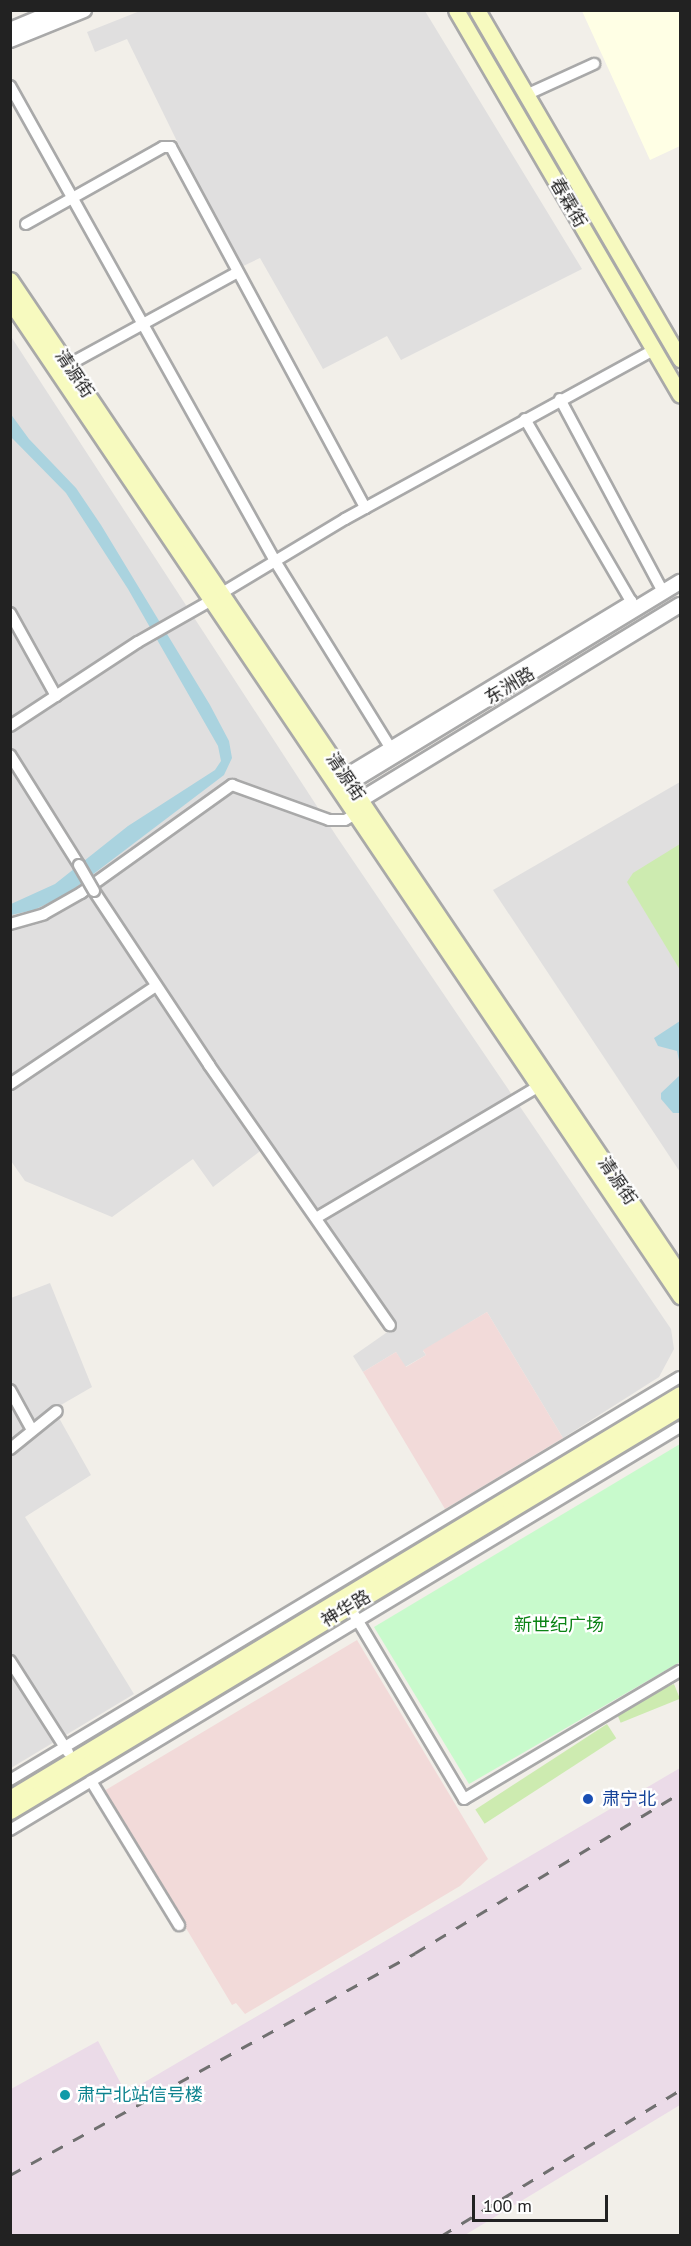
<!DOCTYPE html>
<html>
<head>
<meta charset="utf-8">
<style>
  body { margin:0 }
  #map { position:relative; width:691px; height:2246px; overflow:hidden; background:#f2efe9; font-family:"PT Sans","Noto Sans SC",sans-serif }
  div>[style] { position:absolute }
  .residential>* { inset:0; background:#e0dfdf }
  .commercial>* { inset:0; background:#f2dad9 }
  .industrial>* { inset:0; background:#ebdbe8 }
  .education>* { inset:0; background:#ffffe5 }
  .grass>* { inset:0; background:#cdebb0; transform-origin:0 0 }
  .park>* { inset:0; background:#c8facc }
  .water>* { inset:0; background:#aad3df }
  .roads { filter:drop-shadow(2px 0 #a9a9a9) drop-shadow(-2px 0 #a9a9a9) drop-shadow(0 2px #a9a9a9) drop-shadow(0 -2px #a9a9a9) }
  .minor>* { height:10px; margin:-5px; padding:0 5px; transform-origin:5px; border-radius:5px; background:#fff }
  .tertiary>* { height:14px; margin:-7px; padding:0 7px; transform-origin:7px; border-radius:7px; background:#fff }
  .secondary>* { height:15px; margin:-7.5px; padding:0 7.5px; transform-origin:7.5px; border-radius:7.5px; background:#f7fabf }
  .rail>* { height:3px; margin-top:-1.5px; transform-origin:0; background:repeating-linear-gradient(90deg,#707070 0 12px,transparent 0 24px) }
  .bridges { filter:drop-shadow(2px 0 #a9a9a9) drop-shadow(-2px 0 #a9a9a9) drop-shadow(0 2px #a9a9a9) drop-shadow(0 -2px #a9a9a9) }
  .minor-bridge>* { height:10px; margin:-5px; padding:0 5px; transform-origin:5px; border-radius:5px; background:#fff }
  .dots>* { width:16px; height:16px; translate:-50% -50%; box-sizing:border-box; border:3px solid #fff; border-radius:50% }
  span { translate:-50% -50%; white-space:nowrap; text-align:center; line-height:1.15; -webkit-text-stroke:4.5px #fff; paint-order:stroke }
  .street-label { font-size:18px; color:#222 }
  .park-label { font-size:18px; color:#0c8416 }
  .transit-label { font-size:18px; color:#164399 }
  .left { translate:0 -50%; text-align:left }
  .culture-label { font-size:18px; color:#0d838f }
  .frame { position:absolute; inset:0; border:12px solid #222; pointer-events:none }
  .scale { position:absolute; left:472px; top:2195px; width:136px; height:27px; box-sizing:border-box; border:3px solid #222; border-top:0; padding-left:8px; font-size:18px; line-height:21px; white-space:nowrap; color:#222; -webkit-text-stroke:4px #fff; paint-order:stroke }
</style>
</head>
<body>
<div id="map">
  <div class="residential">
    <i style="clip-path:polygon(140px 11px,425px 11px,582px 269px,401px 360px,387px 336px,323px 369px,260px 258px,239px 268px,127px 39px,95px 52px,87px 32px)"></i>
    <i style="clip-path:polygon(10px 335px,337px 837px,671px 1329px,674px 1349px,659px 1377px,563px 1438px,487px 1312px,423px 1351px,426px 1355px,405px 1367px,396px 1352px,363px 1372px,353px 1356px,396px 1326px,197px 1040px,189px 1045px,263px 1149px,213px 1187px,193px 1159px,112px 1217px,25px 1181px,11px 1161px)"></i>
    <i style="clip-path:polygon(680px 782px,680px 1172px,493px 890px)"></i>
    <i style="clip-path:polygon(50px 1283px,92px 1387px,54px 1409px,91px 1475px,25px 1517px,134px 1694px,11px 1768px,11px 1298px)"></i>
  </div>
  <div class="commercial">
    <i style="clip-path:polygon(487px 1312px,563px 1438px,445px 1509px,363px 1372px,396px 1352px,406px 1367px,426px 1355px,423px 1350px)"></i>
    <i style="clip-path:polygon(357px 1640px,488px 1859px,460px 1886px,245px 2014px,236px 2003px,232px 2005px,104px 1791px)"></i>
  </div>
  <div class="industrial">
    <i style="clip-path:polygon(680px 1768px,680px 2105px,465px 2235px,11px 2235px,11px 2089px,98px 2041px,126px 2093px)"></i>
  </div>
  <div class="education">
    <i style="clip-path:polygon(582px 11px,680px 11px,680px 146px,650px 160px)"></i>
  </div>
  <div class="grass">
    <i style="clip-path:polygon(680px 844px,680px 970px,627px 882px,633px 873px)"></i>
    <i style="left:674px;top:1684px;width:16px;height:64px;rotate:68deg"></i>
    <i style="left:607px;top:1724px;width:17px;height:157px;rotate:57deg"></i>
  </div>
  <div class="park">
    <i style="clip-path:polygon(680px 1444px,680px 1662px,469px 1784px,374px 1627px)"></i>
  </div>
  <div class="water">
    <i style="clip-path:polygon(10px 413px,29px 439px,76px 488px,101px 525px,210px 705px,229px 741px,232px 758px,224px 775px,67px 894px,34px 910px,11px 915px,11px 904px,55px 884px,128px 826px,215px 770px,221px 761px,218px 746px,128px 589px,66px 493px,11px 437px)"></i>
    <i style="clip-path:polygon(680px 1021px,680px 1065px,677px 1051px,658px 1046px,654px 1038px)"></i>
    <i style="clip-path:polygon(680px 1069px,680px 1113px,673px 1113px,661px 1099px,661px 1093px,679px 1076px)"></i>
  </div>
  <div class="roads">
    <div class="minor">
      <i style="left:10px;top:86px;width:544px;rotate:60.84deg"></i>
      <i style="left:275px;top:561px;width:228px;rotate:58.3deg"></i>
      <i style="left:526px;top:95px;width:75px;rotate:-24.5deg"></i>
      <i style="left:26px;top:224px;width:157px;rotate:-29.3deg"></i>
      <i style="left:163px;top:147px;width:8px"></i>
      <i style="left:171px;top:147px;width:410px;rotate:61.7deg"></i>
      <i style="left:68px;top:365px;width:192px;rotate:-28.7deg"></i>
      <i style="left:560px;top:399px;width:219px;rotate:61.9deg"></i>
      <i style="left:525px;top:419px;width:216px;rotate:59.8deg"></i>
      <i style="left:222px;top:593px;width:144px;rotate:-31deg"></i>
      <i style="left:345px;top:519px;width:352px;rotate:-28.7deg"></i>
      <i style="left:10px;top:613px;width:95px;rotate:61deg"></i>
      <i style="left:10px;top:726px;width:153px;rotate:-33.3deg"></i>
      <i style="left:138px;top:642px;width:85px;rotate:-29.6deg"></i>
      <i style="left:10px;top:755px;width:130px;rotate:57.9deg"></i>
      <i style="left:344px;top:775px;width:336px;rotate:-31.2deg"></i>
      <i style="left:94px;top:891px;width:209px;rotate:56.5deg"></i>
      <i style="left:209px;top:1065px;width:317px;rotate:55.2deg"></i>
      <i style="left:10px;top:924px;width:35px;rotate:-16deg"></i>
      <i style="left:44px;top:914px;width:43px;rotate:-29.6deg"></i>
      <i style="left:81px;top:893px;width:186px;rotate:-35.6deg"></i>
      <i style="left:232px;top:785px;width:103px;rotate:19.8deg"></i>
      <i style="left:329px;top:820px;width:16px"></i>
      <i style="left:345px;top:820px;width:13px;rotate:-29deg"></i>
      <i style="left:10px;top:1084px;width:176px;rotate:-33.9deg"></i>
      <i style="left:316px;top:1218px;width:259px;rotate:-30.6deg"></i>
      <i style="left:10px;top:1390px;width:46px;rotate:61.2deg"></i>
      <i style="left:10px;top:1449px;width:60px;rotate:-39deg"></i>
      <i style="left:355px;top:1616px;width:213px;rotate:59.2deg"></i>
      <i style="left:464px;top:1799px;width:251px;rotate:-30.7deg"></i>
      <i style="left:10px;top:1661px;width:108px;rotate:57.5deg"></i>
      <i style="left:10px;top:1780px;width:782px;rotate:-31.03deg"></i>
      <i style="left:91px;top:1781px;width:169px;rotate:58.6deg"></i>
      <i style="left:10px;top:1830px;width:782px;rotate:-31.03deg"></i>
    </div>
    <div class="tertiary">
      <i style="left:10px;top:30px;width:52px;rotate:-22.6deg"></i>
      <i style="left:10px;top:40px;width:80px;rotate:-22.1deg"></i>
      <i style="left:341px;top:788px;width:397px;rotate:-31.3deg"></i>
      <i style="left:352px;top:805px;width:384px;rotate:-31.4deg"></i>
    </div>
    <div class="secondary">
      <i style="left:456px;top:10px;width:445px;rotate:59.8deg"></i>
      <i style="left:477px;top:10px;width:404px;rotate:59.8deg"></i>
      <i style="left:10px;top:280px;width:1200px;rotate:56.04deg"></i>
      <i style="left:10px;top:301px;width:1200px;rotate:56.04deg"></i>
      <i style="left:10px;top:1798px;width:782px;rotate:-31.09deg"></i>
      <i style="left:10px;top:1811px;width:782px;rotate:-31.03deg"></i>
    </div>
  </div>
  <div class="rail">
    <i style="left:10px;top:2175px;width:462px;rotate:-28.7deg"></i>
    <i style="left:415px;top:1953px;width:310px;rotate:-31.1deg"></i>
    <i style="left:441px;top:2236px;width:280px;rotate:-31.4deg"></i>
  </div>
  <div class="bridges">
    <div class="minor-bridge">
      <i style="left:79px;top:865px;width:30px;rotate:60deg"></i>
    </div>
  </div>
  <div class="dots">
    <i style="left:588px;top:1799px;background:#1a4fb4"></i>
    <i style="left:65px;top:2095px;background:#0f9aa8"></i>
  </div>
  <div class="street-label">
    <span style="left:568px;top:203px;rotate:60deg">春霖街</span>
    <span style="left:74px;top:374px;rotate:56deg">清源街</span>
    <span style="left:510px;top:686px;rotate:-31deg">东洲路</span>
    <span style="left:345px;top:777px;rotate:56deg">清源街</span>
    <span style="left:617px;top:1181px;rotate:56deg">清源街</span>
    <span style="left:346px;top:1609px;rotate:-31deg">神华路</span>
  </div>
  <div class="park-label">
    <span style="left:559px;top:1625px">新世纪广场</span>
  </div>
  <div class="transit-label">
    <span class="left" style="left:602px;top:1799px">肃宁北</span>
  </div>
  <div class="culture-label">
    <span class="left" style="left:77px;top:2095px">肃宁北站信号楼</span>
  </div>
  <div class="frame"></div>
  <div class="scale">100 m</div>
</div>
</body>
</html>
